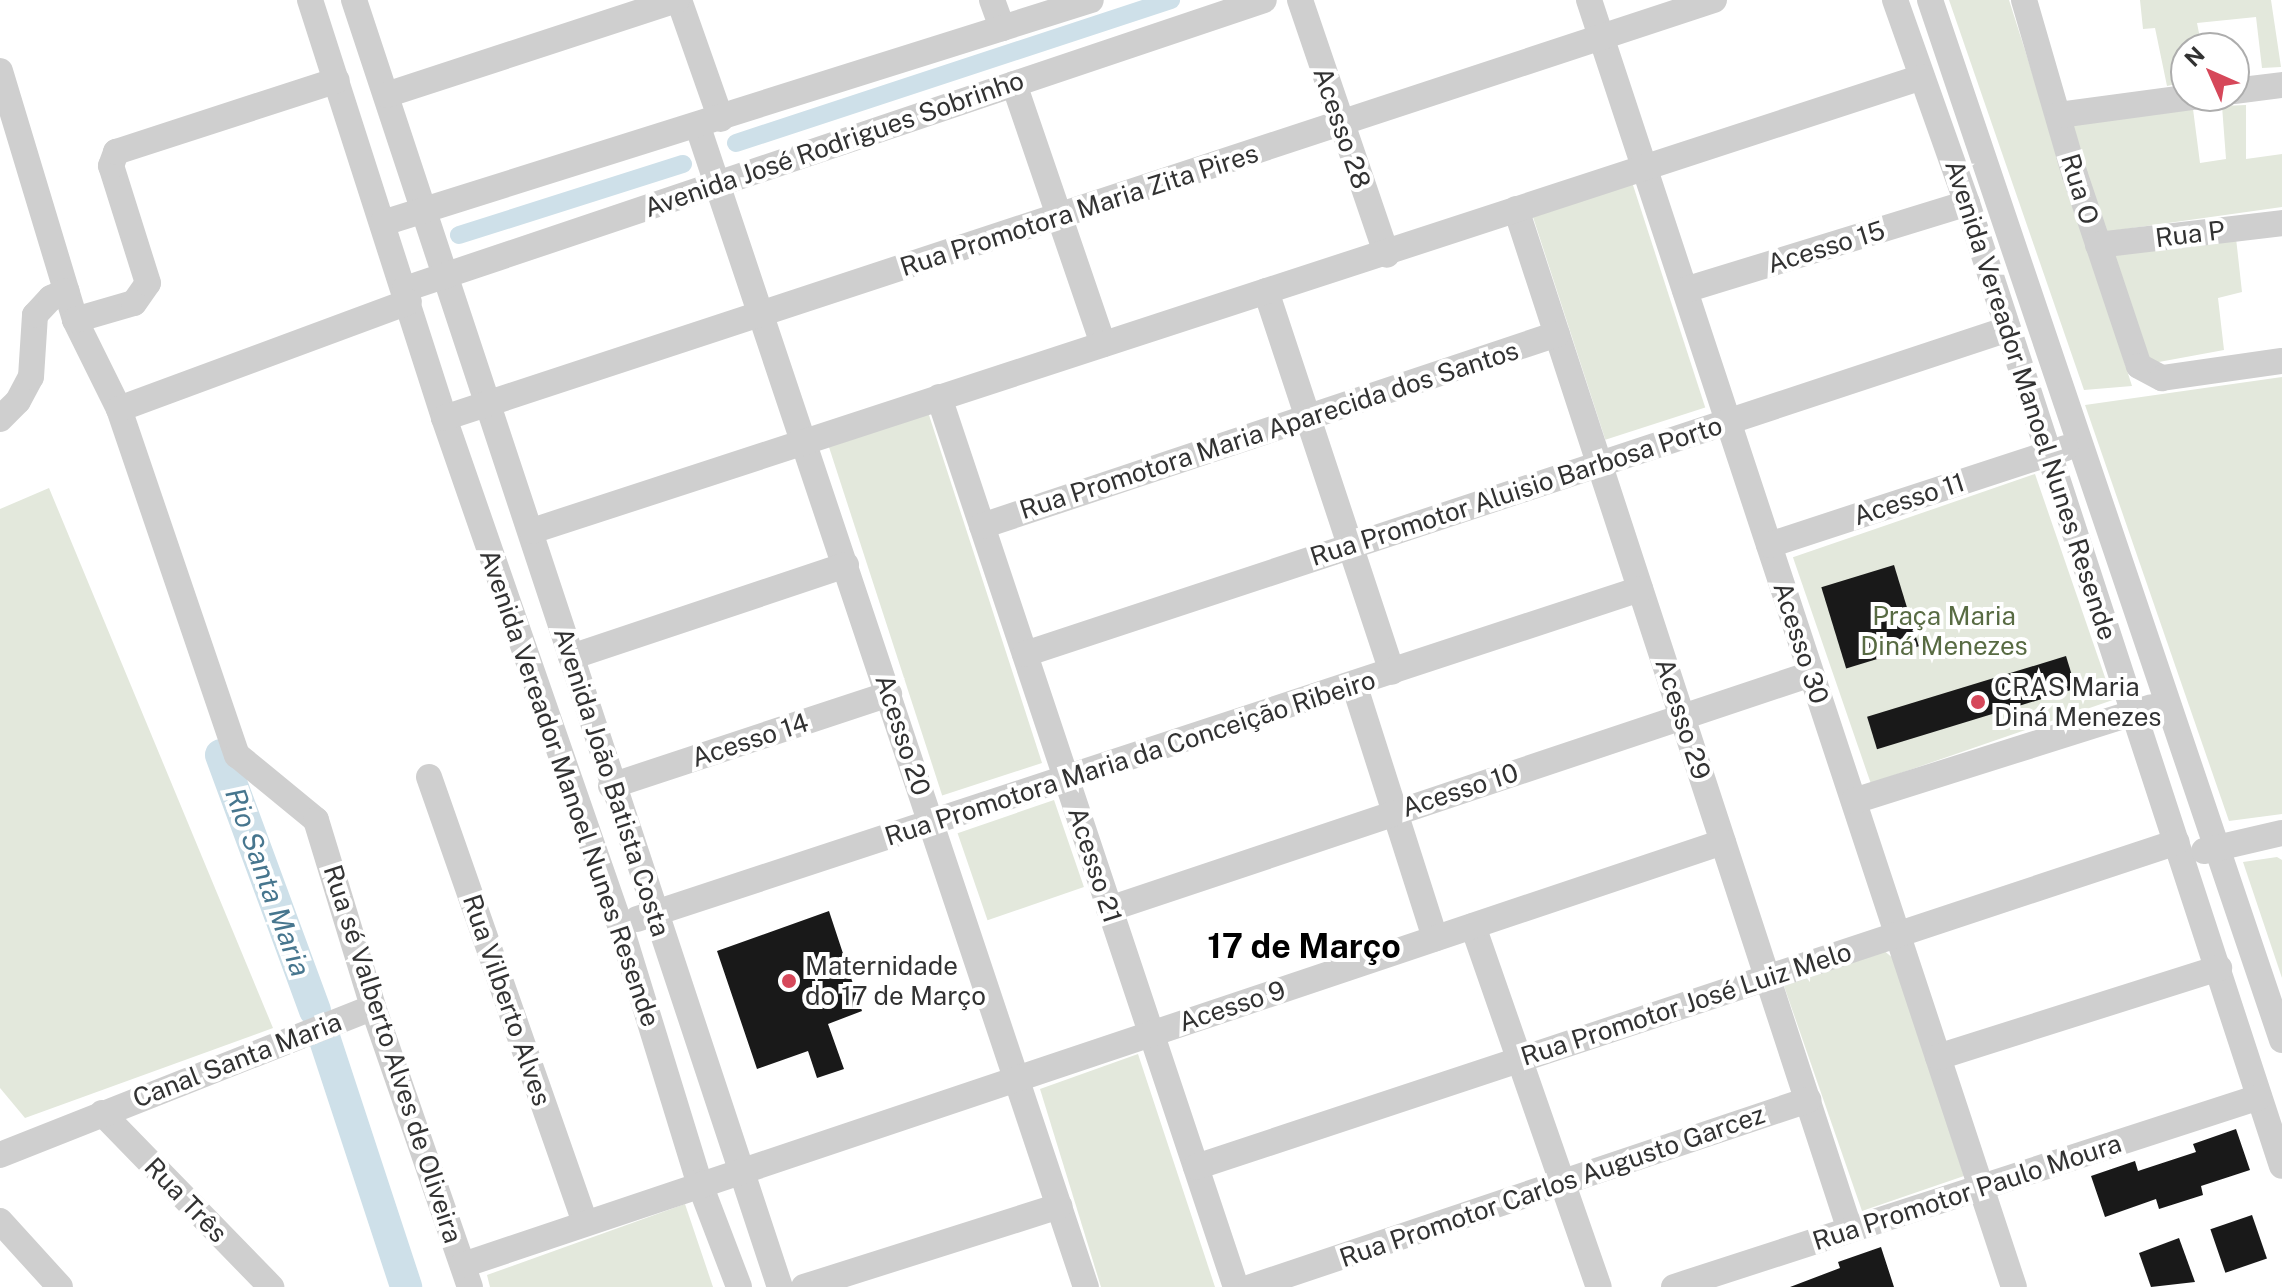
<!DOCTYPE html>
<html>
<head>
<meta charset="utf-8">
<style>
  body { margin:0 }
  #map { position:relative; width:2282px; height:1287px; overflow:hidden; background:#fff; font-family:"Public Sans",sans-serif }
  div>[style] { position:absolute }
  .green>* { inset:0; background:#e3e8dc; transform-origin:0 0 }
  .canal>* { height:18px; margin:-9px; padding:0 9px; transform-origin:9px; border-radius:9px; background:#cee0e9 }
  .river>* { height:32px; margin:-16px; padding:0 16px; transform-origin:16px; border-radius:16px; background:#cee0e9 }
  .building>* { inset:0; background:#191919; transform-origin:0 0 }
  .minor>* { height:26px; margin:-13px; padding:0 13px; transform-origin:13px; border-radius:13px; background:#cfcfcf }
  .dots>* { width:22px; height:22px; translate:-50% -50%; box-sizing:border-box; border:4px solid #fff; border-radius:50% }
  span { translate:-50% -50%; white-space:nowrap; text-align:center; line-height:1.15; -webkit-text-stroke:8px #fff; paint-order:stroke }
  .street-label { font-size:26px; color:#323232 }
  .park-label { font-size:26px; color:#586b43 }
  .poi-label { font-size:26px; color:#323232 }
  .left { translate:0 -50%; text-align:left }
  .water-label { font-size:28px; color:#47768e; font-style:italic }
  .district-label { font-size:34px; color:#000; font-weight:700 }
  .north { position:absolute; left:2170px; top:32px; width:80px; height:80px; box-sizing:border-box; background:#fff; border:2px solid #adadad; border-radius:50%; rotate:315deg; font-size:22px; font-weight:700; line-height:32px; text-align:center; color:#323232 }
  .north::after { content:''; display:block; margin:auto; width:28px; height:36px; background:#d6485a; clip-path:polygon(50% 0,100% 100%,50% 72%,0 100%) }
</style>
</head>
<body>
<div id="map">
  <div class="green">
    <i style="clip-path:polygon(1949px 0,2009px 0,2132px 386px,2084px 390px)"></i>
    <i style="clip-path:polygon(2140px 0,2271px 0,2281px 67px,2262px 68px,2256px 17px,2197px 23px,2202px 48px,2186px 48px,2186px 82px,2167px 86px,2155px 28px,2143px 29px)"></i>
    <i style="clip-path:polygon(2246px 105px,2246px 159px,2282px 154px,2282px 207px,2104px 232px,2071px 123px,2193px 109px,2200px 163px,2226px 159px,2222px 106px)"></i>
    <i style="left:1632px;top:182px;width:237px;height:105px;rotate:72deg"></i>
    <i style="clip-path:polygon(2236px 238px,2242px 292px,2218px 298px,2224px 350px,2148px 364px,2109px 254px)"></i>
    <i style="clip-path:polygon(2282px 377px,2282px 814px,2229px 821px,2085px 405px)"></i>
    <i style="left:928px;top:412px;width:369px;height:105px;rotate:72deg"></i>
    <i style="left:2035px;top:474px;width:239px;height:256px;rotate:71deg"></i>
    <i style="clip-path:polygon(49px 488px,273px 1028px,25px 1118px,0 1088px,0 509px)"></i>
    <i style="left:1054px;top:800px;width:92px;height:102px;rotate:71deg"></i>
    <i style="clip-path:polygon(2277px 857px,2282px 860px,2282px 978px,2243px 862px)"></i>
    <i style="clip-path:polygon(1882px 949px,1894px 959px,1964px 1176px,1862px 1211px,1784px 986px,1789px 979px)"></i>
    <i style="clip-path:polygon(1138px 1054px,1215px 1287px,1101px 1287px,1040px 1089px)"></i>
    <i style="clip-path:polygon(685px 1204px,713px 1287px,490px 1287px,487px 1275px)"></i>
  </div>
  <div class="canal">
    <i style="left:736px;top:143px;width:458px;rotate:-18.2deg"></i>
    <i style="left:459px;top:235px;width:235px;rotate:-17.6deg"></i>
  </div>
  <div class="river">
    <i style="left:221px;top:755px;width:272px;rotate:69.8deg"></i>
    <i style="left:325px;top:1040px;width:260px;rotate:71.8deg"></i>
  </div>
  <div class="building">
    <i style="left:1894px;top:565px;width:85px;height:76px;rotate:73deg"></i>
    <i style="left:2066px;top:656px;width:34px;height:208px;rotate:73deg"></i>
    <i style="clip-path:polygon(829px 911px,862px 1011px,828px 1024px,844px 1069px,817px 1078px,808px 1051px,757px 1069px,717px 951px)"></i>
    <i style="clip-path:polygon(2236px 1129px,2250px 1170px,2201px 1186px,2203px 1195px,2159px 1209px,2156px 1199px,2105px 1217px,2091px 1176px,2135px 1161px,2138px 1171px,2196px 1152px,2193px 1144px)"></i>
    <i style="left:2252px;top:1215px;width:46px;height:44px;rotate:71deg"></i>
    <i style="clip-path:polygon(2179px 1238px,2195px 1282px,2151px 1287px,2139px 1253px)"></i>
    <i style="clip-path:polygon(1881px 1247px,1894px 1287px,1790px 1287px,1840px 1268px,1838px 1262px)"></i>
  </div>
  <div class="minor">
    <i style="left:310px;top:0;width:439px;rotate:72.2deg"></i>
    <i style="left:444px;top:418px;width:537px;rotate:70.86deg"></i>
    <i style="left:620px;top:925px;width:269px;rotate:72.9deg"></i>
    <i style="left:699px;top:1182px;width:112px;rotate:69.1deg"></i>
    <i style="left:354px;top:0;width:1356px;rotate:71.69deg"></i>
    <i style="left:679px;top:0;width:126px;rotate:70.6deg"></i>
    <i style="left:992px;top:0;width:30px;rotate:70deg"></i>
    <i style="left:1300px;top:0;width:269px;rotate:71.2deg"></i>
    <i style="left:1589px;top:0;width:1355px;rotate:71.73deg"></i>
    <i style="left:1895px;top:0;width:215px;rotate:70.5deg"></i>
    <i style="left:1967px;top:203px;width:1013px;rotate:71.89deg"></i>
    <i style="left:1930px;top:0;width:1098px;rotate:71.3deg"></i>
    <i style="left:2024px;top:0;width:182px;rotate:73.8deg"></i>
    <i style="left:2075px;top:175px;width:201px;rotate:71.5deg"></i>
    <i style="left:2139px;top:366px;width:26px;rotate:28deg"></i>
    <i style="left:2162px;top:378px;width:121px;rotate:-8.1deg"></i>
    <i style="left:0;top:71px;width:260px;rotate:73.2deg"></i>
    <i style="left:75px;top:320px;width:99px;rotate:63.7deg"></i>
    <i style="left:119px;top:409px;width:366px;rotate:71.2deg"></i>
    <i style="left:237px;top:755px;width:102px;rotate:39.4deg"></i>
    <i style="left:316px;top:820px;width:195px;rotate:73deg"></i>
    <i style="left:373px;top:1007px;width:296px;rotate:70.9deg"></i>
    <i style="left:1014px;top:84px;width:275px;rotate:71.1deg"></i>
    <i style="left:2234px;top:91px;width:48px;rotate:-7.1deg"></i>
    <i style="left:386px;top:95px;width:306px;rotate:-18.1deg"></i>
    <i style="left:2059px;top:115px;width:141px;rotate:-7.7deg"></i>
    <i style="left:698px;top:127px;width:1223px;rotate:71.51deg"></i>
    <i style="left:1516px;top:209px;width:1074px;rotate:71.89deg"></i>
    <i style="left:383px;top:223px;width:742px;rotate:-17.48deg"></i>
    <i style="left:2098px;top:245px;width:185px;rotate:-6.8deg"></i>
    <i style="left:405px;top:289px;width:906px;rotate:-18.59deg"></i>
    <i style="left:1685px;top:290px;width:295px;rotate:-17.1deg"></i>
    <i style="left:1266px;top:291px;width:401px;rotate:71.7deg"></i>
    <i style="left:75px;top:320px;width:61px;rotate:-16.1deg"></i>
    <i style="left:134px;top:303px;width:24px;rotate:-55deg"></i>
    <i style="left:148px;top:283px;width:123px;rotate:-107.5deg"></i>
    <i style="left:111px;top:166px;width:15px;rotate:-70deg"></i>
    <i style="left:116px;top:152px;width:232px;rotate:-18deg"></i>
    <i style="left:939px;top:397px;width:938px;rotate:71.55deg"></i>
    <i style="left:119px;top:409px;width:309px;rotate:-20.3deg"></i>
    <i style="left:444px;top:418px;width:1337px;rotate:-18.22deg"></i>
    <i style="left:0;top:419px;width:25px;rotate:-45deg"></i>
    <i style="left:18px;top:401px;width:27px;rotate:-62deg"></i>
    <i style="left:31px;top:377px;width:62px;rotate:-86.3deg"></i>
    <i style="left:35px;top:315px;width:23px;rotate:-47deg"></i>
    <i style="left:51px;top:298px;width:17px;rotate:-24deg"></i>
    <i style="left:982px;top:526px;width:606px;rotate:-18.46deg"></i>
    <i style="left:532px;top:531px;width:1462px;rotate:-18.09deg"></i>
    <i style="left:1769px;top:545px;width:312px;rotate:-18.1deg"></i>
    <i style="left:1025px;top:654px;width:1035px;rotate:-18.29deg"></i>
    <i style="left:571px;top:657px;width:290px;rotate:-18.5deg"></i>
    <i style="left:1354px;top:684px;width:267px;rotate:72.3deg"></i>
    <i style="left:429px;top:777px;width:472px;rotate:70.7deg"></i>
    <i style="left:611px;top:786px;width:293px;rotate:-18.3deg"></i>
    <i style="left:1854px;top:801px;width:312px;rotate:-17.5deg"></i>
    <i style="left:2204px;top:851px;width:80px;rotate:-13deg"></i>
    <i style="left:1109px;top:909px;width:740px;rotate:-18.51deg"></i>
    <i style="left:637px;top:919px;width:1056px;rotate:-18.21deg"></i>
    <i style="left:1473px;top:926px;width:382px;rotate:70.8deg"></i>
    <i style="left:1938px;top:1057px;width:295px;rotate:-17.6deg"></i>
    <i style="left:102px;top:1113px;width:243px;rotate:45.8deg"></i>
    <i style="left:0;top:1155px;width:401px;rotate:-21.6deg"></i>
    <i style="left:1196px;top:1167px;width:1033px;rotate:-18.33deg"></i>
    <i style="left:0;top:1221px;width:89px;rotate:47.7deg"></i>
    <i style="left:463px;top:1265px;width:1329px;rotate:-18.56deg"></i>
    <i style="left:804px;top:1287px;width:268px;rotate:-17.6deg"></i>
    <i style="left:1251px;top:1287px;width:588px;rotate:-18.56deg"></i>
    <i style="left:1674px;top:1287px;width:615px;rotate:-17.99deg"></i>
  </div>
  <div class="dots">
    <i style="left:1978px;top:702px;background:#d6485a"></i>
    <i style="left:789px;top:981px;background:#d6485a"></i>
  </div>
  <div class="street-label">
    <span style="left:1342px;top:128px;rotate:71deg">Acesso 28</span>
    <span style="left:834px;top:144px;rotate:-19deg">Avenida José Rodrigues Sobrinho</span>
    <span style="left:2080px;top:189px;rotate:73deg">Rua O</span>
    <span style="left:1079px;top:210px;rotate:-18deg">Rua Promotora Maria Zita Pires</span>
    <span style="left:2190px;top:234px;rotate:-7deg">Rua P</span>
    <span style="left:1826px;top:247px;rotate:-17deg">Acesso 15</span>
    <span style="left:2031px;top:400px;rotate:72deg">Avenida Vereador Manoel Nunes Resende</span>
    <span style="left:1269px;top:430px;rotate:-18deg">Rua Promotora Maria Aparecida dos Santos</span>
    <span style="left:1516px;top:491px;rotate:-18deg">Rua Promotor Aluisio Barbosa Porto</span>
    <span style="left:1909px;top:499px;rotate:-18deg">Acesso 11</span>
    <span style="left:1801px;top:643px;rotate:72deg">Acesso 30</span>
    <span style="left:1683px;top:719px;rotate:72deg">Acesso 29</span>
    <span style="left:903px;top:735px;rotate:72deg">Acesso 20</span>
    <span style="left:750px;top:740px;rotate:-18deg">Acesso 14</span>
    <span style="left:1130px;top:758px;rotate:-18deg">Rua Promotora Maria da Conceição Ribeiro</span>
    <span style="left:612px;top:782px;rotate:72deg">Avenida João Batista Costa</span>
    <span style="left:570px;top:788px;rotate:71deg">Avenida Vereador Manoel Nunes Resende</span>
    <span style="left:1460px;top:790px;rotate:-18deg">Acesso 10</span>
    <span style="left:1095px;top:865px;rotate:72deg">Acesso 21</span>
    <span style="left:507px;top:1000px;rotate:71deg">Rua Vilberto Alves</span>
    <span style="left:1686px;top:1004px;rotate:-18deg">Rua Promotor José Luiz Melo</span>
    <span style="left:1232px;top:1006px;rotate:-18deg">Acesso 9</span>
    <span style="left:393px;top:1054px;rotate:72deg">Rua sé Valberto Alves de Oliveira</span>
    <span style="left:237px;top:1060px;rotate:-21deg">Canal Santa Maria</span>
    <span style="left:1552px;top:1186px;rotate:-19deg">Rua Promotor Carlos Augusto Garcez</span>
    <span style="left:1967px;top:1192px;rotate:-18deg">Rua Promotor Paulo Moura</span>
    <span style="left:186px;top:1200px;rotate:46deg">Rua Três</span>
  </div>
  <div class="park-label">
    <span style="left:1944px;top:631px">Praça Maria<br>Diná Menezes</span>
  </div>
  <div class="poi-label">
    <span class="left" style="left:1994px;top:702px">CRAS Maria<br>Diná Menezes</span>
    <span class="left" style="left:805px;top:981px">Maternidade<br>do 17 de Março</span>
  </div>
  <div class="water-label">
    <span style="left:268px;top:882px;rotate:70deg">Rio Santa Maria</span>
  </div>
  <div class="district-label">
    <span style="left:1304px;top:947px">17 de Março</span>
  </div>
  <div class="north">N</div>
</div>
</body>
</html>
